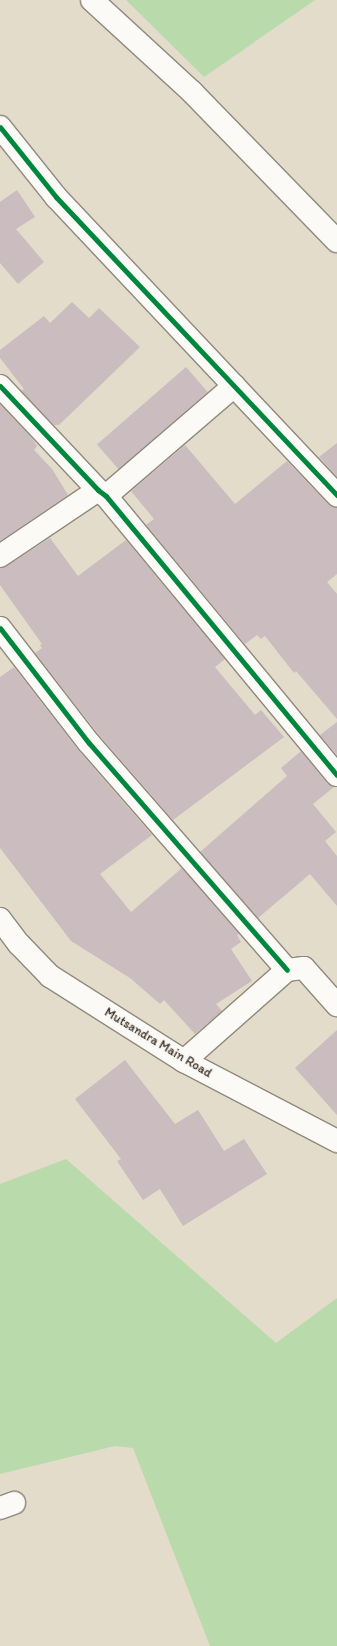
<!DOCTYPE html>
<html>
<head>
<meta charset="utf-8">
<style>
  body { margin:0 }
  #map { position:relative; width:337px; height:1646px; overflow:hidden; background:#e4dcca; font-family:Itim,sans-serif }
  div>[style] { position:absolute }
  .green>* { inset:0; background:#b9daaa }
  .building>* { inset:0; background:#cabcbf; transform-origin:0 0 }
  .roads { filter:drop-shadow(1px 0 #908a7e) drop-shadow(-1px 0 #908a7e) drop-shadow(0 1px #908a7e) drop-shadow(0 -1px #908a7e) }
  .minor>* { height:22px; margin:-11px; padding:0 11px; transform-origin:11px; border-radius:11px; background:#fbfaf7 }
  .tertiary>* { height:22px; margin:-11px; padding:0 11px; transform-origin:11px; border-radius:11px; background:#fbfaf7 }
  .cycleway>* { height:5px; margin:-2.5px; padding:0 2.5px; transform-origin:2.5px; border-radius:2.5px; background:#00873e }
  span { translate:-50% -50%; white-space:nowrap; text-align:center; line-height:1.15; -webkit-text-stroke:3.5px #f6f6f2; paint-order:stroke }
  .street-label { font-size:13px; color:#3b2a1e }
</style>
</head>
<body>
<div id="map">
  <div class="green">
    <i style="clip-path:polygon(126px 0,315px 0,204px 77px)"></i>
    <i style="clip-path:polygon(66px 1159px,276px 1343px,337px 1298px,337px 1646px,210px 1646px,133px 1448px,115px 1446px,0 1474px,0 1184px)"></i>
  </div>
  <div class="building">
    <i style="clip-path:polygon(17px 190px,35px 217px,16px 229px,44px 262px,18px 284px,0 263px,0 202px)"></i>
    <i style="clip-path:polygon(72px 302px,89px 318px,99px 308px,140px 347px,59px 425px,54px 425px,21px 391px,24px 389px,0 358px,0 350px,44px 316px,50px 323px)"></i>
    <i style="left:186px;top:367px;width:33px;height:118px;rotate:49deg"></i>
    <i style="clip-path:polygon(0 404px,31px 437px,37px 446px,34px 450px,52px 469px,68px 495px,0 541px)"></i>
    <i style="clip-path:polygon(337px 443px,337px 477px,319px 457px)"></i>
    <i style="clip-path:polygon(185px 445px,235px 504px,287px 461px,328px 504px,337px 507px,337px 574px,327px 582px,337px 594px,337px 719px,296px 671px,294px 673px,265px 636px,261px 639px,257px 635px,245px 644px,146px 525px,154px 519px,131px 491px)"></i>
    <i style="clip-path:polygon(50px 538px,78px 576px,126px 540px,225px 659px,215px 667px,255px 715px,261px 710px,284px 737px,173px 820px,99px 735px,35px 653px,42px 648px,40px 645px,42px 644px,0 585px,0 568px,7px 566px)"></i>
    <i style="clip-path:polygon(14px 667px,79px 751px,152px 835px,100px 874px,131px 912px,182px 868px,239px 934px,237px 935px,241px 942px,231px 949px,252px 981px,216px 1004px,222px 1011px,195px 1034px,164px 1000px,160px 1004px,130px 978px,71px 941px,0 848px,0 677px)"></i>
    <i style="clip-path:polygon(337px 722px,337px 755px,320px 735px)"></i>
    <i style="clip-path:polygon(301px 751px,327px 783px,334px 787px,313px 804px,336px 832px,325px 841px,337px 856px,337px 906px,310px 874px,258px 918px,200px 852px,287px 776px,281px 768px)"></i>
    <i style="clip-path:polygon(337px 1030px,337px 1115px,295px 1068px)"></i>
    <i style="clip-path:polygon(125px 1060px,175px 1124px,198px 1110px,224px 1151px,244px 1139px,267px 1174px,183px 1226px,160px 1189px,143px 1200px,117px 1161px,121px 1159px,75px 1099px)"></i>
  </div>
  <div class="roads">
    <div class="minor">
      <i style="left:92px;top:0;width:136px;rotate:42.6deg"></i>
      <i style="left:192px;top:92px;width:208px;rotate:45.8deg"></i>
      <i style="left:0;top:127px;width:90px;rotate:51.3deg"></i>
      <i style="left:56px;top:197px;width:410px;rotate:46.7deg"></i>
      <i style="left:0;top:386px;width:143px;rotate:46.7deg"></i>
      <i style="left:98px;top:490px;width:10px;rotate:37deg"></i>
      <i style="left:106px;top:496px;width:362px;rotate:50.4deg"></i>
      <i style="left:106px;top:496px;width:169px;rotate:-40.7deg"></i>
      <i style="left:0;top:556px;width:118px;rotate:-34deg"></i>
      <i style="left:0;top:628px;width:145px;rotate:52.3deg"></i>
      <i style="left:89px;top:743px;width:301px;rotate:48.9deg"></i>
      <i style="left:184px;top:1061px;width:137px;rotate:-41.5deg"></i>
      <i style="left:287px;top:970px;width:17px;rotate:-7deg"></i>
      <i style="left:304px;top:968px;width:50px;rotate:48.3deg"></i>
      <i style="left:0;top:1508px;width:15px;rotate:-20deg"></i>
    </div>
    <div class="tertiary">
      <i style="left:0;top:919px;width:31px;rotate:53deg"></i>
      <i style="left:19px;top:944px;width:45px;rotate:45.9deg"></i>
      <i style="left:50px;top:976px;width:159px;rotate:32.4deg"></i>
      <i style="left:184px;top:1061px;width:173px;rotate:27.6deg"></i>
    </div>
  </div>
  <div class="cycleway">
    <i style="left:0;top:127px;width:90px;rotate:51.3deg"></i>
    <i style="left:56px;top:197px;width:410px;rotate:46.7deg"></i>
    <i style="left:0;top:386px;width:143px;rotate:46.7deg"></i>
    <i style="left:98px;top:490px;width:10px;rotate:37deg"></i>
    <i style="left:106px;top:496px;width:362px;rotate:50.4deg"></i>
    <i style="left:0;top:628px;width:145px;rotate:52.3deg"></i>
    <i style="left:89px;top:743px;width:301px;rotate:48.9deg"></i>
  </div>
  <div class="street-label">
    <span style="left:158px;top:1043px;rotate:31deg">Mutsandra Main Road</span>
  </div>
</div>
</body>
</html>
